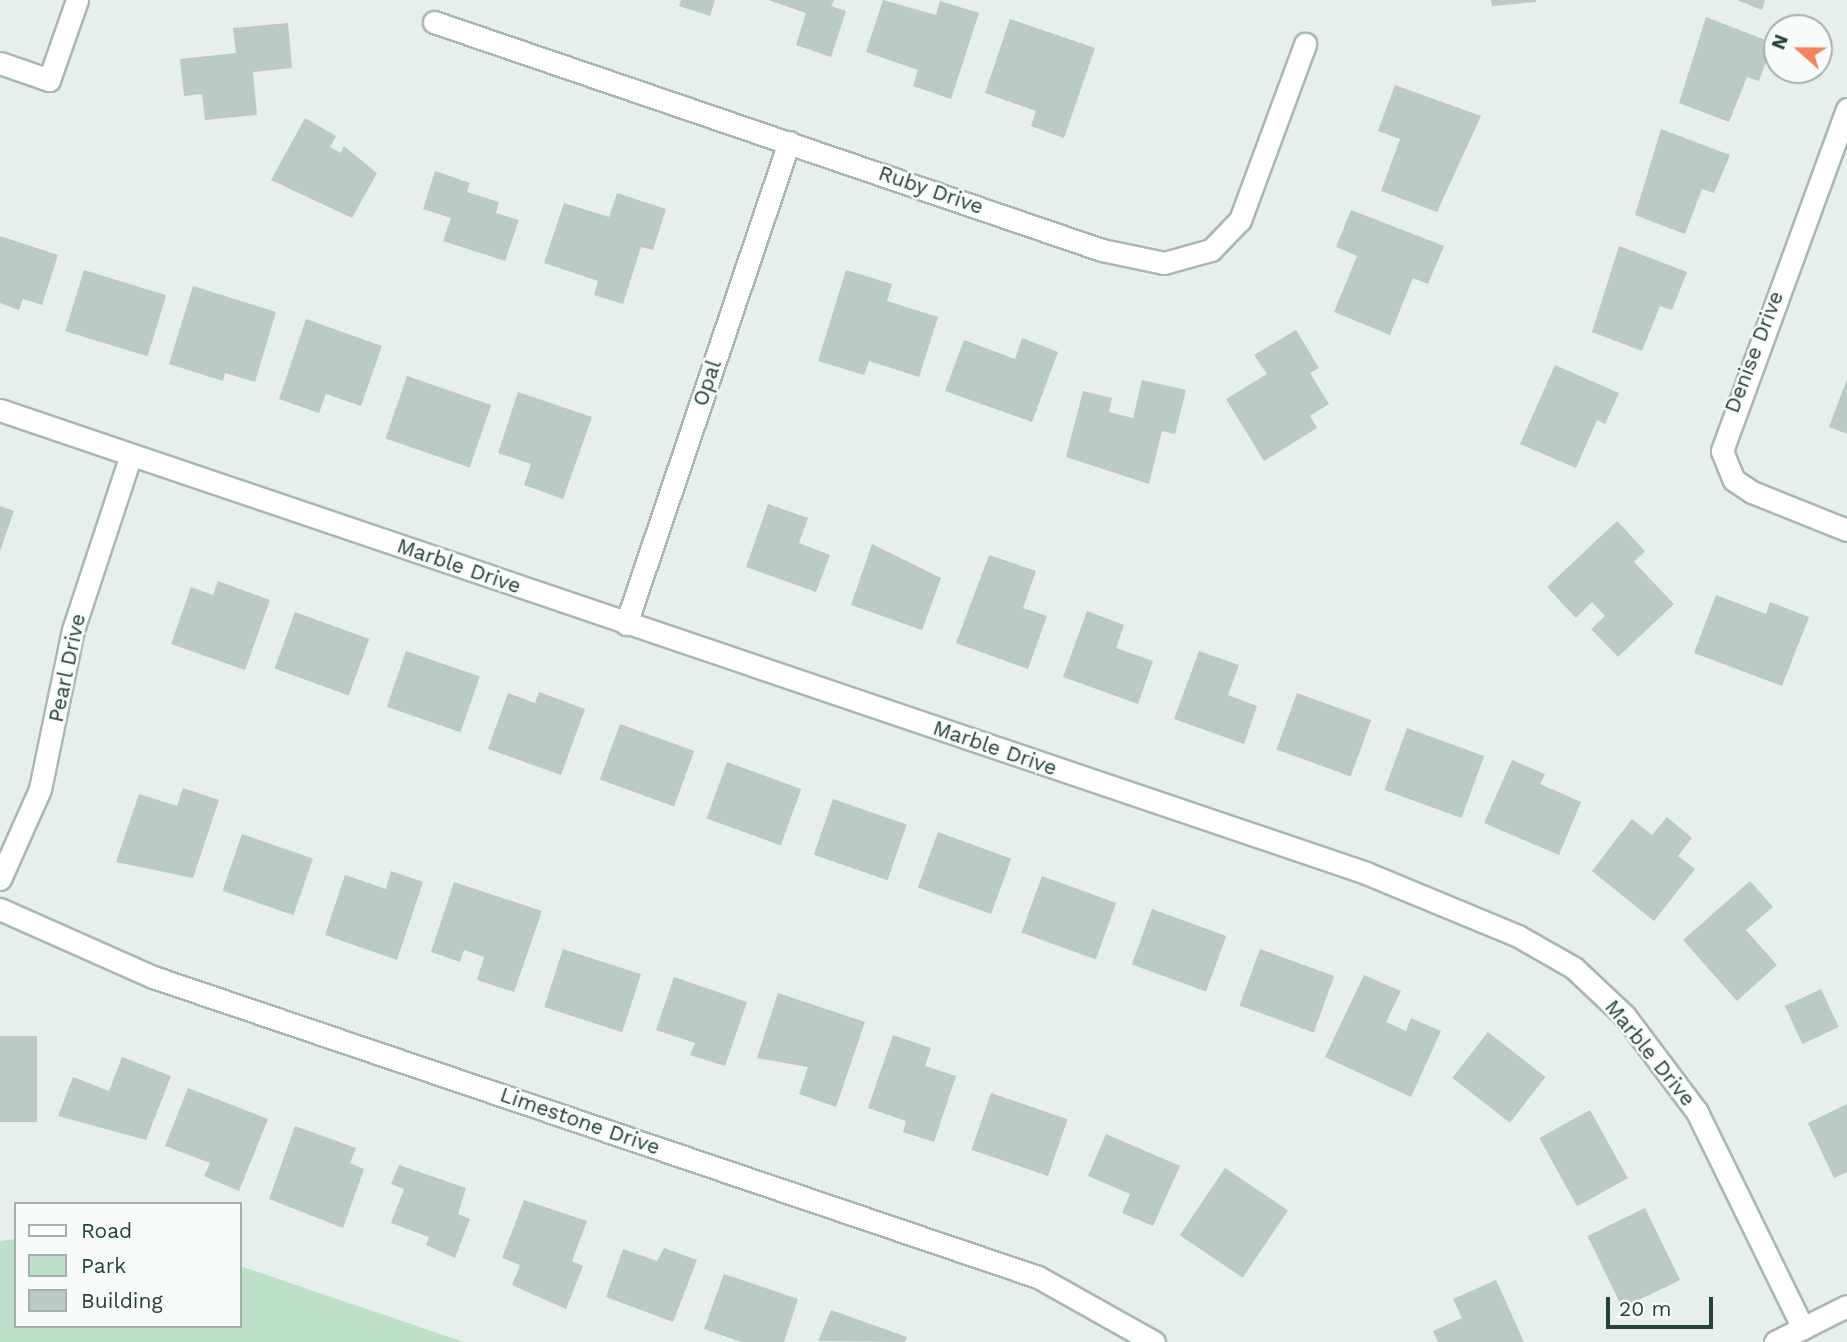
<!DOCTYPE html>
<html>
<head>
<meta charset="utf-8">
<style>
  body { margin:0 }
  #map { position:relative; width:1847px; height:1342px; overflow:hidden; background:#e6efeb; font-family:"Work Sans",sans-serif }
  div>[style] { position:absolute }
  .green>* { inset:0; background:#bfe0c8 }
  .building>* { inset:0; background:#bbcac4; transform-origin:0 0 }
  .roads { filter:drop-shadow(2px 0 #a8b8b2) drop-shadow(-2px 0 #a8b8b2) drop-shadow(0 2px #a8b8b2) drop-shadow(0 -2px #a8b8b2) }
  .minor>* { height:21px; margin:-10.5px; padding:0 10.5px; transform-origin:10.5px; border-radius:10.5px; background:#fff }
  span { translate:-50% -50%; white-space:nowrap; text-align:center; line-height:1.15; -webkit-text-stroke:5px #f7fbf9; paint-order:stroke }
  .street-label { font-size:21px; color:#24423a }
  .legend { position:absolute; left:14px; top:1202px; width:228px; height:126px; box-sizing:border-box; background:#f7fbf9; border:2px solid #a3b1ad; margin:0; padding:9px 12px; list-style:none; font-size:21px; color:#24423a }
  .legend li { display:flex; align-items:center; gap:14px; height:35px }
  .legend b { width:35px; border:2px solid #a3b1ad }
  .north { position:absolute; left:1763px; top:14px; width:70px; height:70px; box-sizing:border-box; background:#f7fbf9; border:2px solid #a3b1ad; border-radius:50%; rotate:291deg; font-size:19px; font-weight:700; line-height:28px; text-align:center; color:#24423a }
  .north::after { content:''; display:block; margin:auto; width:24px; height:32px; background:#f4845f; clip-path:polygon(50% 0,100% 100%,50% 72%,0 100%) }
  .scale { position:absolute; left:1606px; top:1297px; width:107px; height:32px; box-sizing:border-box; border:4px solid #24423a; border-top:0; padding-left:9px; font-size:21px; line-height:24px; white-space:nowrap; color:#24423a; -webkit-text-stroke:5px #f7fbf9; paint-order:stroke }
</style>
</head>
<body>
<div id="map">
  <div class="green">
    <i style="clip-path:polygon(16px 1239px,16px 1326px,240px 1326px,240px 1266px,464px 1342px,0 1342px,0 1241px)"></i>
  </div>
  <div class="building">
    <i style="clip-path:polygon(681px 0,715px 0,710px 16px,679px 6px)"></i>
    <i style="clip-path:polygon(768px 0,834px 0,831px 6px,846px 11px,831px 57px,796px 45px,806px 13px)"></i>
    <i style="clip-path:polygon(883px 0,936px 15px,940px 1px,979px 13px,951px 99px,913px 86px,918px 70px,866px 52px)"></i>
    <i style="clip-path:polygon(1491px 0,1536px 0,1536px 2px,1492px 6px)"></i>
    <i style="clip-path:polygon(1737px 0,1765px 0,1762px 10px)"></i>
    <i style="clip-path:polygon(1706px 17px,1773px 43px,1759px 81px,1747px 77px,1729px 122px,1679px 103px)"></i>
    <i style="clip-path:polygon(1010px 19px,1095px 48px,1064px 138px,1031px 126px,1036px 111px,985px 93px)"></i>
    <i style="clip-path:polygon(288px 23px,292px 68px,253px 72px,257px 115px,205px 120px,202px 94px,184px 96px,180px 59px,236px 53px,233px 28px)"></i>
    <i style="clip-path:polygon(1395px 85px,1481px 116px,1437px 212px,1381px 191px,1400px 139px,1378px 131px)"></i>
    <i style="clip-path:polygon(305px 118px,336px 136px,330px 147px,341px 153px,344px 146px,377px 173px,352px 218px,271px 180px)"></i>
    <i style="clip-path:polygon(1661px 129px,1730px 155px,1714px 193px,1702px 189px,1685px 234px,1635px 215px)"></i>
    <i style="clip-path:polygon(435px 171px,470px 183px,467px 192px,499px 202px,496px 213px,519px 220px,505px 261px,443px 241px,451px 218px,423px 209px)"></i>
    <i style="clip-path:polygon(617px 193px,666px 209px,653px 250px,641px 247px,623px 304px,594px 295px,598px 281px,544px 263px,564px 203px,609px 217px)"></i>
    <i style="clip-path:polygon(1351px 210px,1444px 246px,1428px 284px,1413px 278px,1390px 335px,1334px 312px,1357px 256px,1336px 247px)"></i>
    <i style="clip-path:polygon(0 236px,58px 255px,42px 305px,23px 299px,19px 310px,0 303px)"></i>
    <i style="clip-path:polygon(1619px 246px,1687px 272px,1672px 310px,1660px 306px,1642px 351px,1592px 332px)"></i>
    <i style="left:84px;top:270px;width:86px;height:64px;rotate:17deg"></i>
    <i style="clip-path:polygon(846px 270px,892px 284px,887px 301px,938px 317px,919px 377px,869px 361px,864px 375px,818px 361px)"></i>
    <i style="clip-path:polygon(193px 286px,276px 312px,255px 382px,225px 373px,223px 381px,169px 364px)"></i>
    <i style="clip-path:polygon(306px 319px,382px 346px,361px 406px,326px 394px,319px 413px,279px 399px)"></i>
    <i style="clip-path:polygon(1296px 330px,1319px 368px,1310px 373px,1329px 404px,1310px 416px,1317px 428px,1264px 461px,1226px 399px,1267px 374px,1254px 355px)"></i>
    <i style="clip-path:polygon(1022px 338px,1058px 352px,1032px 422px,945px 391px,964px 340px,1015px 359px)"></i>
    <i style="clip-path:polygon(1555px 365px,1619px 393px,1605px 424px,1597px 420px,1576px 468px,1520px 444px)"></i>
    <i style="left:407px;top:376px;width:89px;height:66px;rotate:19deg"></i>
    <i style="clip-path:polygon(1847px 379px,1847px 434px,1829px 427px)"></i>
    <i style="clip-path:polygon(1142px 380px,1186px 390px,1175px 434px,1162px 431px,1149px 484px,1066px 457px,1083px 391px,1112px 398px,1109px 412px,1133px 418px)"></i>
    <i style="clip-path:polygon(518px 392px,592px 417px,563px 499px,524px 485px,531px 464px,498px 453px)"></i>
    <i style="clip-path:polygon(768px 504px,808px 518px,799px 543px,830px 555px,816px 592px,746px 567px)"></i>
    <i style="clip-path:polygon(0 506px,14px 511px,0 551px)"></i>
    <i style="clip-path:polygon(1617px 521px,1645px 551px,1634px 562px,1674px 604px,1618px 657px,1591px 629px,1605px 616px,1592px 602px,1576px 618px,1547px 587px)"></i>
    <i style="clip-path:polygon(872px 544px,941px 578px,922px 630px,851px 605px)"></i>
    <i style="clip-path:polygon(989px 555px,1036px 571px,1023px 608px,1047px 616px,1028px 669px,956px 643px)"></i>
    <i style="clip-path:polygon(218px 581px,270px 600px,245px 670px,171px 644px,191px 587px,213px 595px)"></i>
    <i style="clip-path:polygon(1716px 595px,1766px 614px,1770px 602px,1809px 617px,1782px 686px,1694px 653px)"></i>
    <i style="clip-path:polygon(1087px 611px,1124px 625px,1116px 648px,1153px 661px,1138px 704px,1063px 677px)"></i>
    <i style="left:295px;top:612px;width:79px;height:60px;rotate:20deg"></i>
    <i style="left:406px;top:651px;width:78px;height:59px;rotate:19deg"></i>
    <i style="clip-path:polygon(1199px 651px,1239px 665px,1228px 695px,1257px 706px,1244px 744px,1174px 719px)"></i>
    <i style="clip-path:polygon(539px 692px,585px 709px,561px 775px,488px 749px,508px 693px,535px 703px)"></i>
    <i style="left:1297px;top:693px;width:79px;height:60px;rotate:20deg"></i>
    <i style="left:620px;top:724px;width:79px;height:59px;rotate:20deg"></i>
    <i style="left:1407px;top:728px;width:82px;height:66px;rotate:20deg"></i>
    <i style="clip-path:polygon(1512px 760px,1545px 774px,1540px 784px,1581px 802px,1559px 855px,1484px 823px)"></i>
    <i style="left:727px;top:762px;width:79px;height:60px;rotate:20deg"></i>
    <i style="clip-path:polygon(183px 788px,219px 800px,193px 878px,116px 862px,139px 794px,177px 806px)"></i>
    <i style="left:833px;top:799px;width:78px;height:59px;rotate:19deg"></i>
    <i style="clip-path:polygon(1667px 817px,1692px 838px,1678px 856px,1695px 869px,1654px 921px,1592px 871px,1632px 819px,1652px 835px)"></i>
    <i style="left:938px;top:832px;width:78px;height:59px;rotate:20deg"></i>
    <i style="left:242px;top:834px;width:75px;height:60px;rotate:19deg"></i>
    <i style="clip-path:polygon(391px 871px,423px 882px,397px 960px,325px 935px,345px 875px,386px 889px)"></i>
    <i style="left:1042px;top:876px;width:79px;height:60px;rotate:20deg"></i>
    <i style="clip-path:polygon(1750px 881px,1773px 907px,1746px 930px,1777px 965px,1737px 1001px,1683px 940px)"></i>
    <i style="clip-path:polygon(454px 882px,542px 911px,514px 992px,477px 980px,484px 957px,464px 950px,460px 962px,431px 952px)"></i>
    <i style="left:1152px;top:909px;width:79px;height:59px;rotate:20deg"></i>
    <i style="left:563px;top:949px;width:82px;height:61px;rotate:18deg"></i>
    <i style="left:1260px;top:949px;width:79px;height:60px;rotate:20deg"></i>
    <i style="clip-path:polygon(1364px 975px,1401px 991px,1386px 1022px,1406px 1031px,1411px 1018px,1441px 1031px,1411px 1097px,1325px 1057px)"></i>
    <i style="clip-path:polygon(674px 977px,747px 1002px,725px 1066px,690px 1055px,695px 1043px,656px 1030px)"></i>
    <i style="left:1821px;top:989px;width:42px;height:40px;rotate:65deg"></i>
    <i style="clip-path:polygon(778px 993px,865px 1022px,836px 1107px,799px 1094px,808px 1067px,757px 1058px)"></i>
    <i style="left:1488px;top:1032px;width:73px;height:58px;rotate:38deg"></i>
    <i style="clip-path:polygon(893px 1035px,931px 1048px,925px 1066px,956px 1076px,934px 1142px,903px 1132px,906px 1121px,868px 1108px)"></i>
    <i style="left:0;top:1036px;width:37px;height:86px"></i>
    <i style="clip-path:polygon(122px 1057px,171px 1076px,146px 1140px,58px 1116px,73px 1077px,109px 1091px)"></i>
    <i style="clip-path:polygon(188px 1088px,268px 1119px,239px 1191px,204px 1176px,210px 1163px,165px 1146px)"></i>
    <i style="left:991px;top:1093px;width:81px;height:60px;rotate:19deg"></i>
    <i style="clip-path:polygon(1847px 1104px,1847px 1172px,1834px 1178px,1808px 1123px)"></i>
    <i style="left:1590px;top:1110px;width:78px;height:58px;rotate:61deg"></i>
    <i style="clip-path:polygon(295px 1126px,356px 1148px,350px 1163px,364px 1169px,343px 1228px,269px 1199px)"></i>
    <i style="clip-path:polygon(1106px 1134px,1180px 1166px,1153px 1226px,1122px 1213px,1130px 1194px,1088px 1176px)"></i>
    <i style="clip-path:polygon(399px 1165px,466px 1188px,458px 1214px,470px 1219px,455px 1258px,426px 1245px,429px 1237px,391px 1223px,404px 1189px,391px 1184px)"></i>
    <i style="left:1225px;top:1168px;width:76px;height:81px;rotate:34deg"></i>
    <i style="clip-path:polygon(524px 1200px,587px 1221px,572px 1261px,583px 1266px,566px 1309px,512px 1285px,520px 1265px,502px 1258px)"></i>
    <i style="left:1645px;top:1208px;width:80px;height:64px;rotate:64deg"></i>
    <i style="clip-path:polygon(664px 1248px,697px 1260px,673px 1322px,606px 1297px,623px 1249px,657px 1261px)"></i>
    <i style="clip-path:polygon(724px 1274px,798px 1299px,784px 1342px,741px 1342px,704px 1329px)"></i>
    <i style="clip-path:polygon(1496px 1280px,1524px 1342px,1438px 1342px,1433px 1331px,1462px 1318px,1453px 1299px)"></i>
    <i style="clip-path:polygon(831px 1310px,907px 1337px,905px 1342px,818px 1341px)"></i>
  </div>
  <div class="roads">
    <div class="minor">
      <i style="left:434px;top:22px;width:706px;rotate:18.85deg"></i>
      <i style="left:1102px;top:250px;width:63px;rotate:11.8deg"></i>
      <i style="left:1164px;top:263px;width:49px;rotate:-15.5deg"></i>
      <i style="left:1211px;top:250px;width:42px;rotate:-46deg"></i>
      <i style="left:1240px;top:220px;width:188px;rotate:-69.7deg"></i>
      <i style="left:0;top:63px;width:52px;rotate:19.1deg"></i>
      <i style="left:49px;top:80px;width:85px;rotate:-70.7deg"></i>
      <i style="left:1847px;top:109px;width:364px;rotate:110.1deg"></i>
      <i style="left:1722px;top:451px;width:31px;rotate:68deg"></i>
      <i style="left:1734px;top:480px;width:22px;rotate:34deg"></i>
      <i style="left:1752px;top:492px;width:102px;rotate:21.8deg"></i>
      <i style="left:0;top:410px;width:1442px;rotate:18.72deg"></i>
      <i style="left:1366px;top:873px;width:165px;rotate:22.5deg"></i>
      <i style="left:1518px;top:936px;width:64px;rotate:29.7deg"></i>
      <i style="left:1574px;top:968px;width:70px;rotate:43.3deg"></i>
      <i style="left:1625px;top:1016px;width:120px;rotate:53.1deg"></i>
      <i style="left:1697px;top:1112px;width:241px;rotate:63.9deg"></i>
      <i style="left:626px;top:624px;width:509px;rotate:-71.32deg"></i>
      <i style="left:0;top:879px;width:98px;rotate:-66deg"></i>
      <i style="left:40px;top:789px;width:162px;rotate:-78.3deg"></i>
      <i style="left:73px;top:630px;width:184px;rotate:-71.7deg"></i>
      <i style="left:0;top:909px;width:167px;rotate:24deg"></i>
      <i style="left:153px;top:977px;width:934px;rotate:18.73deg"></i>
      <i style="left:1038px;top:1277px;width:133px;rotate:29.3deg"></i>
      <i style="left:1775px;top:1342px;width:80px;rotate:-26.6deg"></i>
    </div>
  </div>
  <div class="street-label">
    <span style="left:931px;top:190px;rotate:19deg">Ruby Drive</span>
    <span style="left:1754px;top:352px;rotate:-69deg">Denise Drive</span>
    <span style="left:707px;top:383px;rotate:-71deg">Opal</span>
    <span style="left:459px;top:566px;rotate:19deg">Marble Drive</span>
    <span style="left:67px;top:668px;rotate:-78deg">Pearl Drive</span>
    <span style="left:995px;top:748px;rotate:19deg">Marble Drive</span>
    <span style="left:1650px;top:1053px;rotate:51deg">Marble Drive</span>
    <span style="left:580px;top:1121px;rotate:19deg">Limestone Drive</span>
  </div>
  <ul class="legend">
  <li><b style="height:9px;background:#fff"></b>Road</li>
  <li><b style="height:19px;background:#bfe0c8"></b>Park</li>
  <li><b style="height:19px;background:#bbcac4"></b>Building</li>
  </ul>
  <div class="north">N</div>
  <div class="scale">20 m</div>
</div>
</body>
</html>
